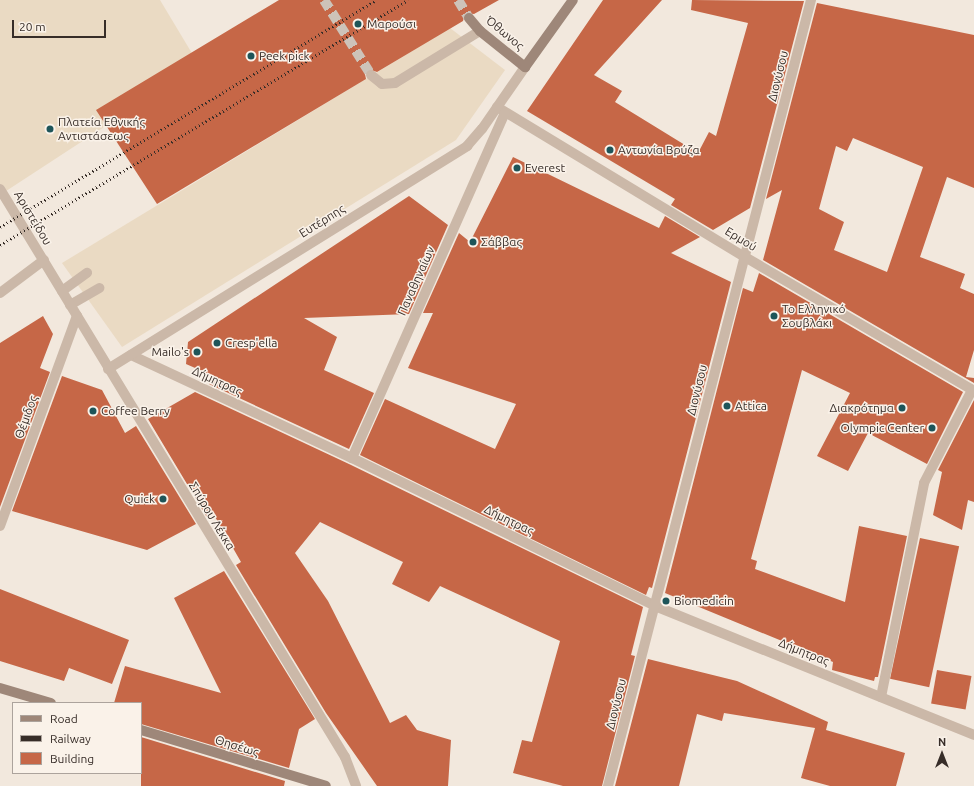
<!DOCTYPE html>
<html>
<head>
<meta charset="utf-8">
<style>
  body { margin:0 }
  #map { position:relative; width:974px; height:786px; overflow:hidden; background:#f2e8dd; font-family:Ubuntu,sans-serif }
  div>[style] { position:absolute }
  .plaza>* { inset:0; background:#eadac3 }
  .building>* { inset:0; background:#c66747; transform-origin:0 0 }
  .street-tunnel>* { height:10px; margin-top:-5px; transform-origin:0; background:repeating-linear-gradient(90deg,#cdc3b9 0 10px,transparent 0 15px) }
  .secondary-tunnel>* { height:10px; margin-top:-5px; transform-origin:0; background:repeating-linear-gradient(90deg,#cdc3b9 0 10px,transparent 0 15px) }
  .lane>* { height:10px; margin:-5px; padding:0 5px; transform-origin:5px; border-radius:5px; background:#cbb8a8 }
  .street>* { height:10px; margin:-5px; padding:0 5px; transform-origin:5px; border-radius:5px; background:#cbb8a8 }
  .secondary>* { height:10px; margin:-5px; padding:0 5px; transform-origin:5px; border-radius:5px; background:#9e8779 }
  .rail>* { height:3px; margin-top:-1.5px; transform-origin:0; background:repeating-linear-gradient(90deg,#372d28 0 1px,transparent 0 4px) }
  .dots>* { width:11px; height:11px; translate:-50% -50%; box-sizing:border-box; border:2px solid #faf2e9; border-radius:50% }
  span { translate:-50% -50%; white-space:nowrap; text-align:center; line-height:1.15; -webkit-text-stroke:3px #faf2e9; paint-order:stroke }
  .poi-label { font-size:12px; color:#372d28 }
  .left { translate:0 -50%; text-align:left }
  .right { translate:-100% -50%; text-align:right }
  .street-label { font-size:12px; color:#372d28 }
  .legend { position:absolute; left:12px; top:702px; width:130px; height:72px; box-sizing:border-box; background:#faf2e9; border:1px solid #aca39c; margin:0; padding:5px 7px; list-style:none; font-size:12px; color:#372d28 }
  .legend li { display:flex; align-items:center; gap:8px; height:20px }
  .legend b { width:20px; border:1px solid #aca39c }
  .north { position:absolute; left:922px; top:734px; width:40px; height:40px; -webkit-text-stroke:3px #faf2e9; paint-order:stroke; rotate:0deg; font-size:11px; font-weight:700; line-height:16px; text-align:center; color:#372d28 }
  .north::after { content:''; display:block; margin:auto; width:14px; height:18px; background:#372d28; clip-path:polygon(50% 0,100% 100%,50% 72%,0 100%) }
  .scale { position:absolute; left:12px; top:20px; width:94px; height:18px; box-sizing:border-box; border:2px solid #372d28; border-top:0; padding-left:5px; font-size:12px; line-height:14px; white-space:nowrap; color:#372d28; -webkit-text-stroke:3px #faf2e9; paint-order:stroke }
</style>
</head>
<body>
<div id="map">
  <div class="plaza">
    <i style="clip-path:polygon(0 0,160px 0,199px 65px,0 195px)"></i>
    <i style="clip-path:polygon(450px 28px,505px 70px,456px 140px,122px 347px,62px 263px)"></i>
  </div>
  <div class="building">
    <i style="clip-path:polygon(279px 0,499px 0,474px 14px,465px 13px,463px 21px,377px 72px,368px 69px,365px 74px,366px 79px,157px 204px,96px 110px)"></i>
    <i style="clip-path:polygon(603px 0,662px 0,594px 75px,622px 91px,615px 102px,698px 153px,709px 132px,716px 136px,748px 23px,691px 10px,692px 0,804px 1px,750px 208px,713px 230px,671px 205px,675px 199px,527px 111px)"></i>
    <i style="clip-path:polygon(evenodd,817px 3px,974px 35px,974px 188px,947px 177px,920px 257px,965px 274px,960px 288px,974px 294px,974px 350px,966px 377px,974px 378px,974px 383px,763px 260px,782px 190px,766px 199px,817px 3px,853px 138px,923px 167px,887px 272px,834px 250px,844px 222px,819px 209px,836px 146px,847px 151px,853px 138px)"></i>
    <i style="clip-path:polygon(513px 157px,659px 228px,665px 216px,700px 237px,671px 253px,731px 282px,652px 588px,649px 587px,646px 595px,360px 455px,385px 399px,495px 449px,516px 404px,408px 368px,433px 313px,423px 313px,459px 233px,470px 242px)"></i>
    <i style="clip-path:polygon(409px 196px,448px 225px,409px 314px,304px 318px,337px 337px,324px 370px,374px 393px,349px 449px,209px 384px,218px 378px,186px 364px,188px 342px)"></i>
    <i style="clip-path:polygon(759px 273px,963px 392px,927px 464px,868px 433px,848px 471px,817px 456px,850px 393px,802px 370px,751px 559px,757px 561px,755px 569px,845px 602px,859px 526px,907px 536px,878px 677px,875px 677px,874px 681px,832px 670px,833px 662px,665px 593px,743px 288px,753px 292px)"></i>
    <i style="clip-path:polygon(43px 316px,53px 334px,40px 368px,50px 372px,0 507px,0 343px)"></i>
    <i style="clip-path:polygon(62px 376px,102px 390px,125px 433px,136px 426px,196px 524px,147px 550px,12px 511px)"></i>
    <i style="clip-path:polygon(195px 392px,349px 464px,643px 607px,631px 655px,635px 656px,602px 786px,563px 786px,513px 773px,522px 740px,532px 742px,560px 641px,440px 586px,429px 602px,392px 584px,403px 562px,320px 522px,295px 553px,328px 601px,390px 723px,406px 715px,417px 730px,451px 740px,448px 786px,377px 786px,326px 713px,236px 565px,241px 562px,214px 515px,208px 519px,148px 419px)"></i>
    <i style="clip-path:polygon(974px 400px,974px 502px,968px 500px,962px 530px,933px 515px,942px 472px,938px 470px)"></i>
    <i style="left:920px;top:538px;width:40px;height:144px;rotate:12deg"></i>
    <i style="clip-path:polygon(224px 571px,315px 719px,299px 729px,289px 768px,141px 724px,141px 703px,114px 703px,125px 666px,221px 693px,174px 598px)"></i>
    <i style="clip-path:polygon(0 589px,129px 640px,112px 684px,69px 668px,64px 681px,0 661px)"></i>
    <i style="clip-path:polygon(648px 659px,737px 681px,828px 722px,826px 730px,905px 753px,896px 786px,830px 786px,801px 778px,815px 728px,724px 713px,722px 721px,697px 714px,679px 786px,615px 786px)"></i>
    <i style="left:937px;top:670px;width:35px;height:34px;rotate:10deg"></i>
    <i style="clip-path:polygon(141px 737px,285px 781px,284px 786px,141px 786px)"></i>
  </div>
  <div class="street-tunnel">
    <i style="left:324px;top:0;width:89px;rotate:57.9deg"></i>
  </div>
  <div class="secondary-tunnel">
    <i style="left:458px;top:0;width:21px;rotate:59deg"></i>
  </div>
  <div class="lane">
    <i style="left:62px;top:291px;width:31px;rotate:-36deg"></i>
    <i style="left:70px;top:305px;width:34px;rotate:-30deg"></i>
  </div>
  <div class="street">
    <i style="left:371px;top:75px;width:14px;rotate:39deg"></i>
    <i style="left:382px;top:84px;width:13px;rotate:-4deg"></i>
    <i style="left:395px;top:83px;width:100px;rotate:-31.5deg"></i>
    <i style="left:497px;top:107px;width:290px;rotate:31.2deg"></i>
    <i style="left:745px;top:257px;width:265px;rotate:30.3deg"></i>
    <i style="left:0;top:189px;width:665px;rotate:58.73deg"></i>
    <i style="left:345px;top:757px;width:31px;rotate:69deg"></i>
    <i style="left:0;top:293px;width:55px;rotate:-36.9deg"></i>
    <i style="left:131px;top:355px;width:244px;rotate:25deg"></i>
    <i style="left:352px;top:458px;width:337px;rotate:26deg"></i>
    <i style="left:655px;top:606px;width:344px;rotate:22deg"></i>
    <i style="left:108px;top:369px;width:423px;rotate:-31.8deg"></i>
    <i style="left:467px;top:146px;width:23px;rotate:-49deg"></i>
    <i style="left:482px;top:129px;width:75px;rotate:-55.3deg"></i>
    <i style="left:352px;top:458px;width:377px;rotate:-66.1deg"></i>
    <i style="left:0;top:526px;width:224px;rotate:-69.9deg"></i>
    <i style="left:881px;top:697px;width:218px;rotate:-78.6deg"></i>
    <i style="left:924px;top:483px;width:105px;rotate:-62.7deg"></i>
    <i style="left:608px;top:786px;width:812px;rotate:-75.52deg"></i>
  </div>
  <div class="secondary">
    <i style="left:469px;top:18px;width:17px;rotate:50deg"></i>
    <i style="left:480px;top:31px;width:58px;rotate:38.7deg"></i>
    <i style="left:525px;top:67px;width:82px;rotate:-54.4deg"></i>
    <i style="left:0;top:688px;width:53px;rotate:16.4deg"></i>
    <i style="left:141px;top:730px;width:193px;rotate:16.8deg"></i>
  </div>
  <div class="rail">
    <i style="left:0;top:227px;width:439px;rotate:-31.1deg"></i>
    <i style="left:0;top:245px;width:476px;rotate:-31deg"></i>
  </div>
  <div class="dots">
    <i style="left:358px;top:24px;background:#1e5559"></i>
    <i style="left:251px;top:56px;background:#1e5559"></i>
    <i style="left:50px;top:129px;background:#1e5559"></i>
    <i style="left:610px;top:150px;background:#1e5559"></i>
    <i style="left:517px;top:168px;background:#1e5559"></i>
    <i style="left:473px;top:242px;background:#1e5559"></i>
    <i style="left:774px;top:316px;background:#1e5559"></i>
    <i style="left:217px;top:343px;background:#1e5559"></i>
    <i style="left:197px;top:352px;background:#1e5559"></i>
    <i style="left:727px;top:406px;background:#1e5559"></i>
    <i style="left:902px;top:408px;background:#1e5559"></i>
    <i style="left:93px;top:411px;background:#1e5559"></i>
    <i style="left:932px;top:428px;background:#1e5559"></i>
    <i style="left:163px;top:499px;background:#1e5559"></i>
    <i style="left:666px;top:601px;background:#1e5559"></i>
  </div>
  <div class="poi-label">
    <span class="left" style="left:367px;top:24px">Μαρούσι</span>
    <span class="left" style="left:259px;top:56px">Peek pick</span>
    <span class="left" style="left:58px;top:129px">Πλατεία Εθνικής<br>Αντιστάσεως</span>
    <span class="left" style="left:618px;top:150px">Αντωνία Βρύζα</span>
    <span class="left" style="left:525px;top:168px">Everest</span>
    <span class="left" style="left:481px;top:242px">Σάββας</span>
    <span class="left" style="left:782px;top:316px">Το Ελληνικό<br>Σουβλάκι</span>
    <span class="left" style="left:225px;top:343px">Cresp'ella</span>
    <span class="right" style="left:189px;top:352px">Mailo's</span>
    <span class="left" style="left:735px;top:406px">Attica</span>
    <span class="right" style="left:894px;top:408px">Διακρότημα</span>
    <span class="left" style="left:101px;top:411px">Coffee Berry</span>
    <span class="right" style="left:924px;top:428px">Olympic Center</span>
    <span class="right" style="left:155px;top:499px">Quick</span>
    <span class="left" style="left:674px;top:601px">Biomedicin</span>
  </div>
  <div class="street-label">
    <span style="left:505px;top:33px;rotate:40deg">Όθωνος</span>
    <span style="left:778px;top:76px;rotate:-76deg">Διονύσου</span>
    <span style="left:33px;top:218px;rotate:59deg">Αριστείδου</span>
    <span style="left:322px;top:221px;rotate:-32deg">Ευτέρπης</span>
    <span style="left:741px;top:239px;rotate:31deg">Ερμού</span>
    <span style="left:416px;top:281px;rotate:-66deg">Παναθηναίων</span>
    <span style="left:217px;top:381px;rotate:25deg">Δήμητρας</span>
    <span style="left:697px;top:390px;rotate:-76deg">Διονύσου</span>
    <span style="left:26px;top:417px;rotate:-70deg">Θέμιδος</span>
    <span style="left:212px;top:516px;rotate:59deg">Σπύρου Λέκκα</span>
    <span style="left:509px;top:520px;rotate:26deg">Δήμητρας</span>
    <span style="left:804px;top:652px;rotate:22deg">Δήμητρας</span>
    <span style="left:616px;top:704px;rotate:-76deg">Διονύσου</span>
    <span style="left:237px;top:746px;rotate:17deg">Θησέως</span>
  </div>
  <ul class="legend">
  <li><b style="height:5px;background:#9e8779"></b>Road</li>
  <li><b style="height:5px;background:#372d28"></b>Railway</li>
  <li><b style="height:11px;background:#c66747"></b>Building</li>
  </ul>
  <div class="north">N</div>
  <div class="scale">20 m</div>
</div>
</body>
</html>
